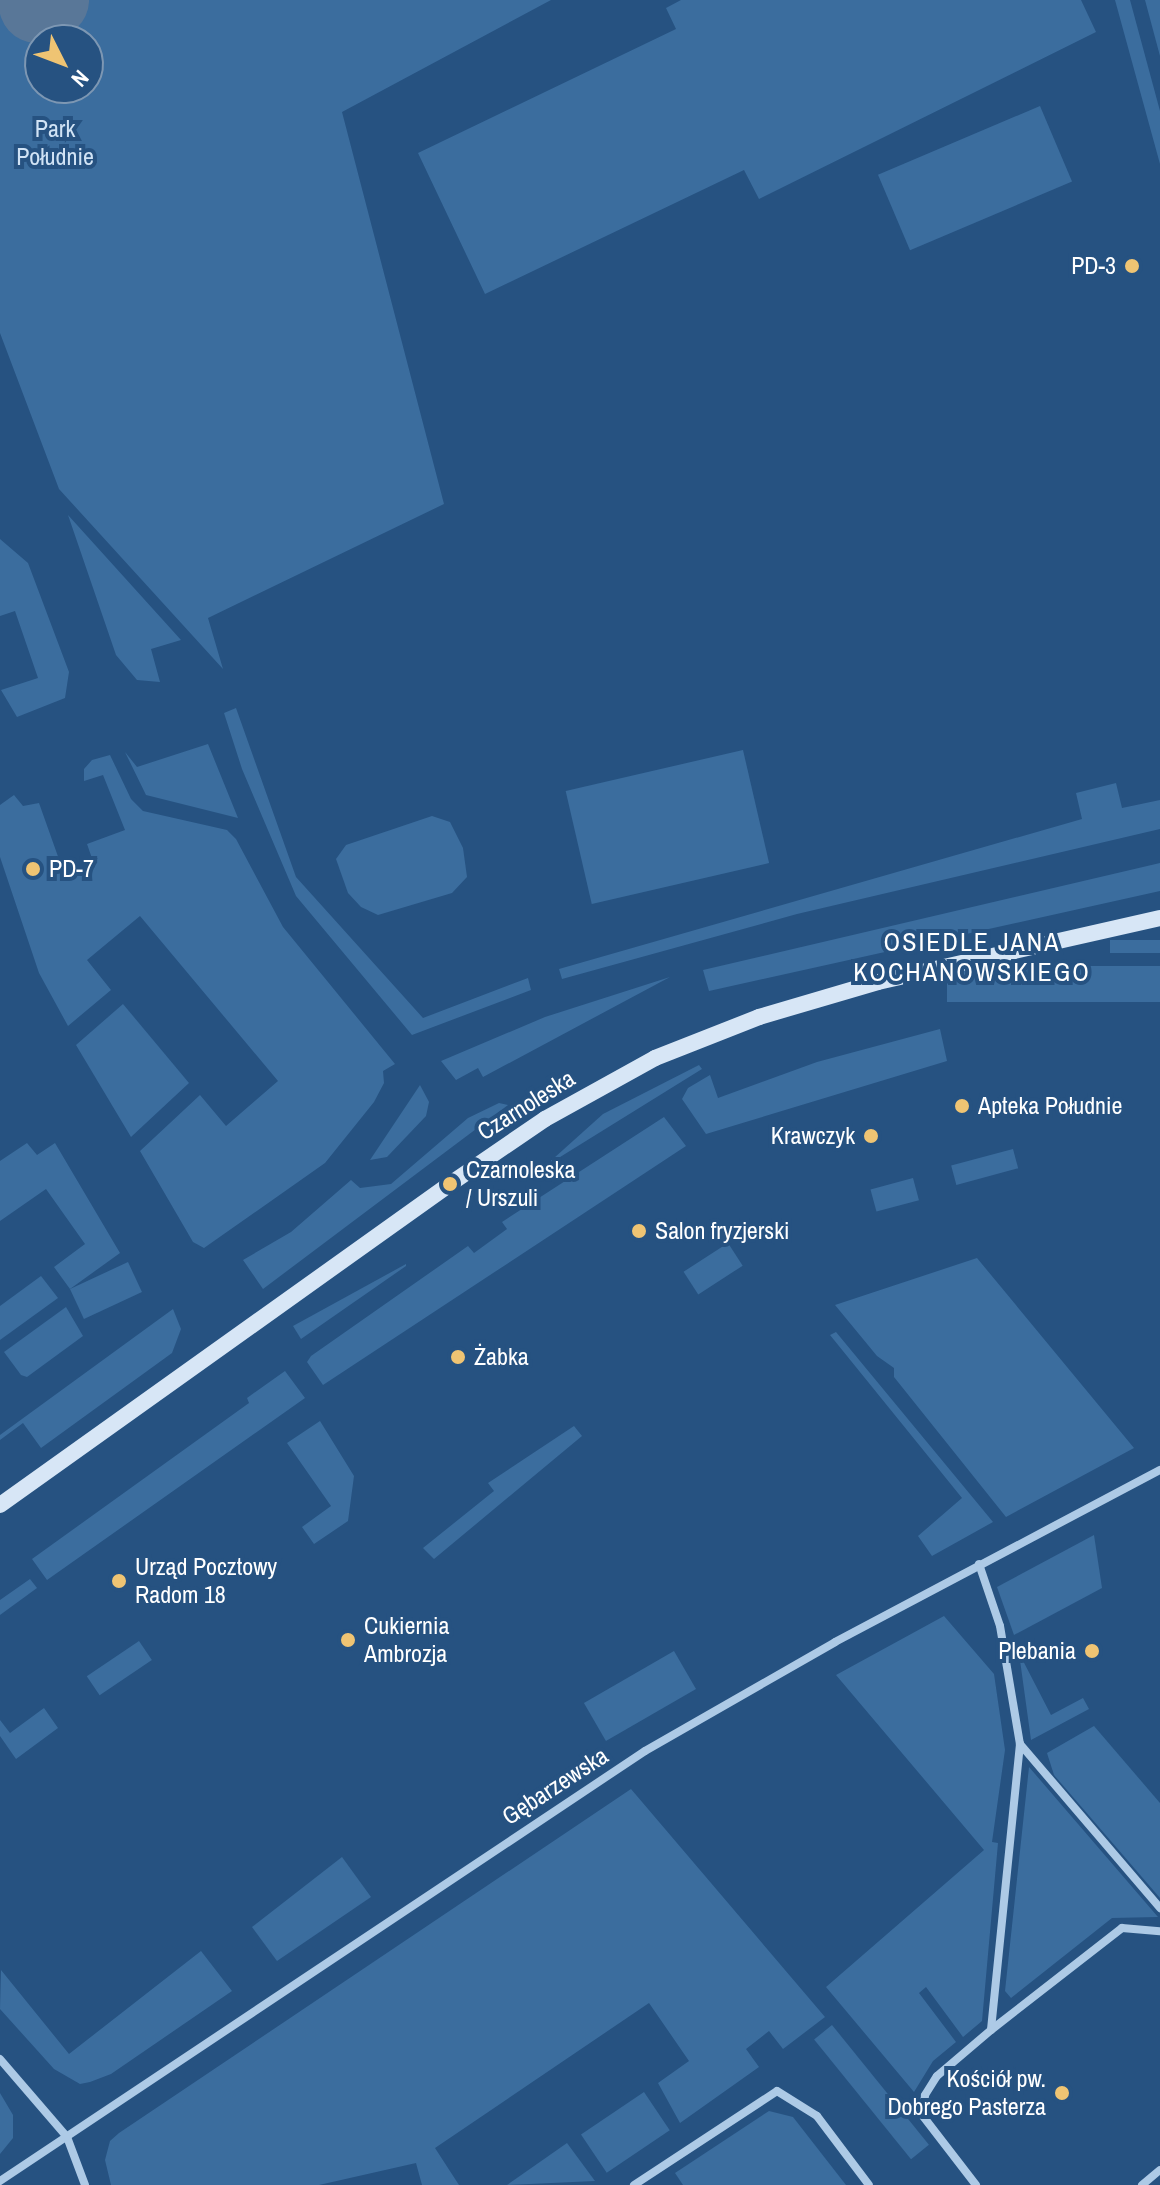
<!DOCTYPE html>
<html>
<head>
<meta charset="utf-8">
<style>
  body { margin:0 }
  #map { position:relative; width:1160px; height:2185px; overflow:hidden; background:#265281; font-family:"Archivo Narrow",sans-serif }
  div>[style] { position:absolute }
  .green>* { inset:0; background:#3b6d9e; transform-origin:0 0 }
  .river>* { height:76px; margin:-38px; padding:0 38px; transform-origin:38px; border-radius:38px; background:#597798 }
  .street>* { height:8px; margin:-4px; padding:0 4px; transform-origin:4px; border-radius:4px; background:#adcae6 }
  .secondary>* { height:16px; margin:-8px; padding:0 8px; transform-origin:8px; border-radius:8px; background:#d7e6f6 }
  .dots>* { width:22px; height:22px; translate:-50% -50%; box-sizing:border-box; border:4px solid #265281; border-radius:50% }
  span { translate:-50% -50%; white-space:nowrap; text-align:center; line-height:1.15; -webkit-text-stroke:8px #265281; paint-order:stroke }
  .park-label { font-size:24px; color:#d1e3f5 }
  .poi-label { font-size:24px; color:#fff }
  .right { translate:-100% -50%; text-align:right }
  .left { translate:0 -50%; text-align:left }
  .street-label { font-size:24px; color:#fff }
  .neighbourhood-label { font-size:26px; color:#fff; letter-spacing:2px }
  .north { position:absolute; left:24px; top:24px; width:80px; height:80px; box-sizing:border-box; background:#265281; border:2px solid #7d97b3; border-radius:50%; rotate:132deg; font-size:22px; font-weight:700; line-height:32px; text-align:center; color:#fff }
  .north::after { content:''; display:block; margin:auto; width:28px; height:36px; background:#efc473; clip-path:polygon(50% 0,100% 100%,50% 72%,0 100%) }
</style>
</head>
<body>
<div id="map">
  <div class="green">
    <i style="clip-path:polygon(evenodd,0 0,551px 0,342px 112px,444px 504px,208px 618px,223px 669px,59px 489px,0 333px,0 0,40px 40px,88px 40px,88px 88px,40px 88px,40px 40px)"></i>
    <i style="clip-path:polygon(681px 0,1081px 0,1096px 32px,759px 199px,744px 170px,485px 294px,418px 153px,676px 29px,666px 8px)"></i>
    <i style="clip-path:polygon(1115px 0,1130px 0,1160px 111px,1160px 164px)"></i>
    <i style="clip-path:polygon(1145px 0,1160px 0,1160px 56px)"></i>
    <i style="left:1040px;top:106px;width:82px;height:176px;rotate:67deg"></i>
    <i style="clip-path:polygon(68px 515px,181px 640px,151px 649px,160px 682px,137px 680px,116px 655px)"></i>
    <i style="clip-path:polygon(0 539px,28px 563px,69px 672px,65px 698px,17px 717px,1px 690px,38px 678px,15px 611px,0 616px)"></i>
    <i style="clip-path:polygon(236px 708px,296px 877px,423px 1018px,528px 978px,531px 990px,412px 1035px,296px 896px,242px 769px,224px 713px)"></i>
    <i style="clip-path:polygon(208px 744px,238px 818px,146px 795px,125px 752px,137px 767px)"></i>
    <i style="left:743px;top:750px;width:116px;height:182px;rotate:77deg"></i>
    <i style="clip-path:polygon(110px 755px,131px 799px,143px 811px,227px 830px,236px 839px,283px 927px,395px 1064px,383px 1071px,384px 1083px,374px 1102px,325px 1163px,204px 1248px,193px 1242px,140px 1151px,200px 1095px,226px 1126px,278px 1081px,140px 916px,87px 960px,111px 990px,68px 1026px,39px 973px,0 857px,0 805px,14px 795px,23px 806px,39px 803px,66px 879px,95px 867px,87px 844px,125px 830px,103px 775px,84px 781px,84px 769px,92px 760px)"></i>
    <i style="clip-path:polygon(1116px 783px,1122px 808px,1160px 800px,1160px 829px,797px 914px,562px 979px,559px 969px,1082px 819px,1076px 793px)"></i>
    <i style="clip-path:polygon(432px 816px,450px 822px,463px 848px,467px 877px,452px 893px,378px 915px,361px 907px,348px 893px,336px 859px,346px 845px)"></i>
    <i style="clip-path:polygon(1160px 863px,1160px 891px,709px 991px,703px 970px)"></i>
    <i style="left:1160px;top:940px;width:13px;height:50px;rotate:90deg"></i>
    <i style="left:1160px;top:966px;width:36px;height:213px;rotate:90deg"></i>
    <i style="clip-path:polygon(670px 977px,483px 1077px,478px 1068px,456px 1080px,441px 1061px,545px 1017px)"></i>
    <i style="clip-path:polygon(123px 1004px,189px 1083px,131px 1137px,76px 1045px)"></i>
    <i style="clip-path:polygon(940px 1029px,947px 1061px,706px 1134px,682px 1099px,688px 1088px,710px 1075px,718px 1098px,817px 1062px)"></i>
    <i style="clip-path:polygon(699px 1065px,702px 1069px,544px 1167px,603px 1114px)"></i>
    <i style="clip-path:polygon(420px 1085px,429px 1102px,426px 1116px,387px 1157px,370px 1160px)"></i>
    <i style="clip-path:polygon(499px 1103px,508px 1105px,263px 1289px,243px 1260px,291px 1232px,351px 1180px,360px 1188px,391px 1184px,468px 1118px)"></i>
    <i style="clip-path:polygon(664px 1117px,686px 1146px,323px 1385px,307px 1362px,311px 1356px,468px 1246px,474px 1253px,507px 1229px,502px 1222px)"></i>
    <i style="clip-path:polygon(27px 1143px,37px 1155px,55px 1143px,120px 1253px,70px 1289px,54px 1267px,85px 1244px,46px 1189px,0 1221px,0 1161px)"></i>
    <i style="left:1013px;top:1149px;width:20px;height:64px;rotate:75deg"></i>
    <i style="left:913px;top:1178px;width:23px;height:44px;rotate:75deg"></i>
    <i style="left:728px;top:1243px;width:27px;height:53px;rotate:57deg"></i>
    <i style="clip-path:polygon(977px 1258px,1134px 1448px,1006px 1517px,894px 1377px,894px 1368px,877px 1356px,835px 1305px)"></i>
    <i style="left:128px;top:1262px;width:33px;height:64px;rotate:65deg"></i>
    <i style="clip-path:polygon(406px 1264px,406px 1266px,301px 1339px,293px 1326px)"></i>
    <i style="clip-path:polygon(41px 1276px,58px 1298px,0 1340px,0 1306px)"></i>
    <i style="clip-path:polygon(66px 1307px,83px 1336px,27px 1377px,21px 1375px,4px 1352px)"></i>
    <i style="clip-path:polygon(173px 1309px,181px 1329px,172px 1353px,41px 1448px,23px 1423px,0 1440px,0 1435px)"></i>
    <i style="clip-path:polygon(836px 1332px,993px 1522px,932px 1556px,918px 1536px,962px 1498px,830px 1335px)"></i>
    <i style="clip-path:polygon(285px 1371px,305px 1398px,47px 1580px,32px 1559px,249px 1403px,247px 1398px)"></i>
    <i style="clip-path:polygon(320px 1421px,354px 1476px,348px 1521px,314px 1544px,302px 1527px,331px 1506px,287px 1443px)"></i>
    <i style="clip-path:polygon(574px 1426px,582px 1436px,434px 1559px,423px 1548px,494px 1491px,488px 1483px)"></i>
    <i style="clip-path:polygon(1094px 1535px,1102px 1588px,1014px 1635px,997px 1587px)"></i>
    <i style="clip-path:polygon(30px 1579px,37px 1588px,0 1615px,0 1600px)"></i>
    <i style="clip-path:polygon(944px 1616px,994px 1674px,1005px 1750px,992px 1842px,998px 1843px,982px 2021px,963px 2037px,926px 1987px,919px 1993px,956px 2042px,933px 2061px,914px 2092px,826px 1987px,984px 1850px,836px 1675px)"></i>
    <i style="left:139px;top:1641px;width:23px;height:63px;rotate:56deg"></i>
    <i style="left:674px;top:1651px;width:44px;height:104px;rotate:60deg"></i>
    <i style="clip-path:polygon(1019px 1653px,1051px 1715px,1083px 1698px,1089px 1709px,1031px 1740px)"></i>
    <i style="clip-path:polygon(44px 1708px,58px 1728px,16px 1759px,0 1736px,0 1720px,10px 1733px)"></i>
    <i style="clip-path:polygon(1094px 1726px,1160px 1803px,1160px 1898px,1054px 1775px,1047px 1753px)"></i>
    <i style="clip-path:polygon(1029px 1767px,1158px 1917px,1112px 1918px,1011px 1998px,1005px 1991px)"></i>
    <i style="clip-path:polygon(631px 1789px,825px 2017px,783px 2049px,769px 2031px,746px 2049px,759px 2067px,680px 2123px,658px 2083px,689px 2061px,649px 2003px,435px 2148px,459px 2185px,422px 2185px,416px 2163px,319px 2185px,111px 2185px,105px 2160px,110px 2141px,119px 2133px)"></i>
    <i style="clip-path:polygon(342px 1857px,371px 1897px,277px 1961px,252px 1927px)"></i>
    <i style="clip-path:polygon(201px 1951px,232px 1991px,111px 2074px,90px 2082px,80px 2084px,54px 2069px,0 2009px,1px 1970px,69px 2054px)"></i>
    <i style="left:832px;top:2025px;width:154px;height:23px;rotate:51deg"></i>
    <i style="left:644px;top:2092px;width:46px;height:76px;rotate:56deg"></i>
    <i style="clip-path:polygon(0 2093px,13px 2115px,13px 2138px,0 2154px)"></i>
    <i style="clip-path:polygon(769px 2111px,793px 2117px,846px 2185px,683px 2185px,675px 2173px)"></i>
    <i style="clip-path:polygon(567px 2143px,595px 2181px,507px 2185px)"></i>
  </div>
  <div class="river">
    <i style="left:37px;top:5px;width:15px;rotate:-20deg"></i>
  </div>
  <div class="street">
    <i style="left:979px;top:1564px;width:65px;rotate:71.3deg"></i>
    <i style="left:1000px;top:1626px;width:120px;rotate:80.4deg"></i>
    <i style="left:1020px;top:1744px;width:287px;rotate:95.8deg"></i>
    <i style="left:991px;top:2030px;width:166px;rotate:-37.9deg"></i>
    <i style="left:1122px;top:1928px;width:38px;rotate:5deg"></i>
    <i style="left:1020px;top:1744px;width:216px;rotate:49.5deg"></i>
    <i style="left:0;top:2059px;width:103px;rotate:49.3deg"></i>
    <i style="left:67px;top:2137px;width:51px;rotate:69.4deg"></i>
    <i style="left:0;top:2181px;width:775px;rotate:-33.69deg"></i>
    <i style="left:645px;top:1751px;width:219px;rotate:-29.8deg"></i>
    <i style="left:835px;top:1642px;width:368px;rotate:-27.9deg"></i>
    <i style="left:634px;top:2185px;width:171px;rotate:-33.3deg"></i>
    <i style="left:777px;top:2091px;width:47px;rotate:32deg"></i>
    <i style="left:817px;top:2116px;width:86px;rotate:53deg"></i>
    <i style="left:976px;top:2185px;width:88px;rotate:-127.6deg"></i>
    <i style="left:922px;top:2115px;width:20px;rotate:-81deg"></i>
    <i style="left:925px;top:2095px;width:22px;rotate:-58deg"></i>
    <i style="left:937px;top:2076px;width:71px;rotate:-40.4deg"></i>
    <i style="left:1142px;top:2185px;width:23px;rotate:-40deg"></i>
  </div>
  <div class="secondary">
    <i style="left:0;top:1505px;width:553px;rotate:-35.5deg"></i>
    <i style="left:450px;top:1184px;width:115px;rotate:-34.4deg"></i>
    <i style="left:545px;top:1119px;width:126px;rotate:-29deg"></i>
    <i style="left:655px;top:1058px;width:112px;rotate:-21.5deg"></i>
    <i style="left:759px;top:1017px;width:124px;rotate:-16.4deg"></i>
    <i style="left:878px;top:982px;width:289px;rotate:-12.8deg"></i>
  </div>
  <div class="dots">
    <i style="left:1132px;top:266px;background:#efc473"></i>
    <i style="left:33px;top:869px;background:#efc473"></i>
    <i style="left:962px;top:1106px;background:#efc473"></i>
    <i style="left:871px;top:1136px;background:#efc473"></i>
    <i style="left:450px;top:1184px;background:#efc473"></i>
    <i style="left:639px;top:1231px;background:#efc473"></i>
    <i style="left:458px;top:1357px;background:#efc473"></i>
    <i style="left:119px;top:1581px;background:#efc473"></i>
    <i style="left:348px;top:1640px;background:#efc473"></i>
    <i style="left:1092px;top:1651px;background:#efc473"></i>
    <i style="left:1062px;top:2093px;background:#efc473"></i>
  </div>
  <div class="park-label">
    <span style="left:55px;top:143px">Park<br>Południe</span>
  </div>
  <div class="poi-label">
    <span class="right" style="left:1116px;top:266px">PD-3</span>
    <span class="left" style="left:49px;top:869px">PD-7</span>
    <span class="left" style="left:978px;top:1106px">Apteka Południe</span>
    <span class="right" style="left:855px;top:1136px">Krawczyk</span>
    <span class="left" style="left:466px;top:1184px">Czarnoleska<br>/ Urszuli</span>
    <span class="left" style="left:655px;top:1231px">Salon fryzjerski</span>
    <span class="left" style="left:474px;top:1357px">Żabka</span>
    <span class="left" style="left:135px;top:1581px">Urząd Pocztowy<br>Radom 18</span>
    <span class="left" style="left:364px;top:1640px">Cukiernia<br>Ambrozja</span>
    <span class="right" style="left:1076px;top:1651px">Plebania</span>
    <span class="right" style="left:1046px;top:2093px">Kościół pw.<br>Dobrego Pasterza</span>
  </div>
  <div class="street-label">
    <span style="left:526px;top:1105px;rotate:-32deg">Czarnoleska</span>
    <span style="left:555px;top:1786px;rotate:-33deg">Gębarzewska</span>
  </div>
  <div class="neighbourhood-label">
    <span style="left:972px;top:957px">OSIEDLE JANA<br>KOCHANOWSKIEGO</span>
  </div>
  <div class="north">N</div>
</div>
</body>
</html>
